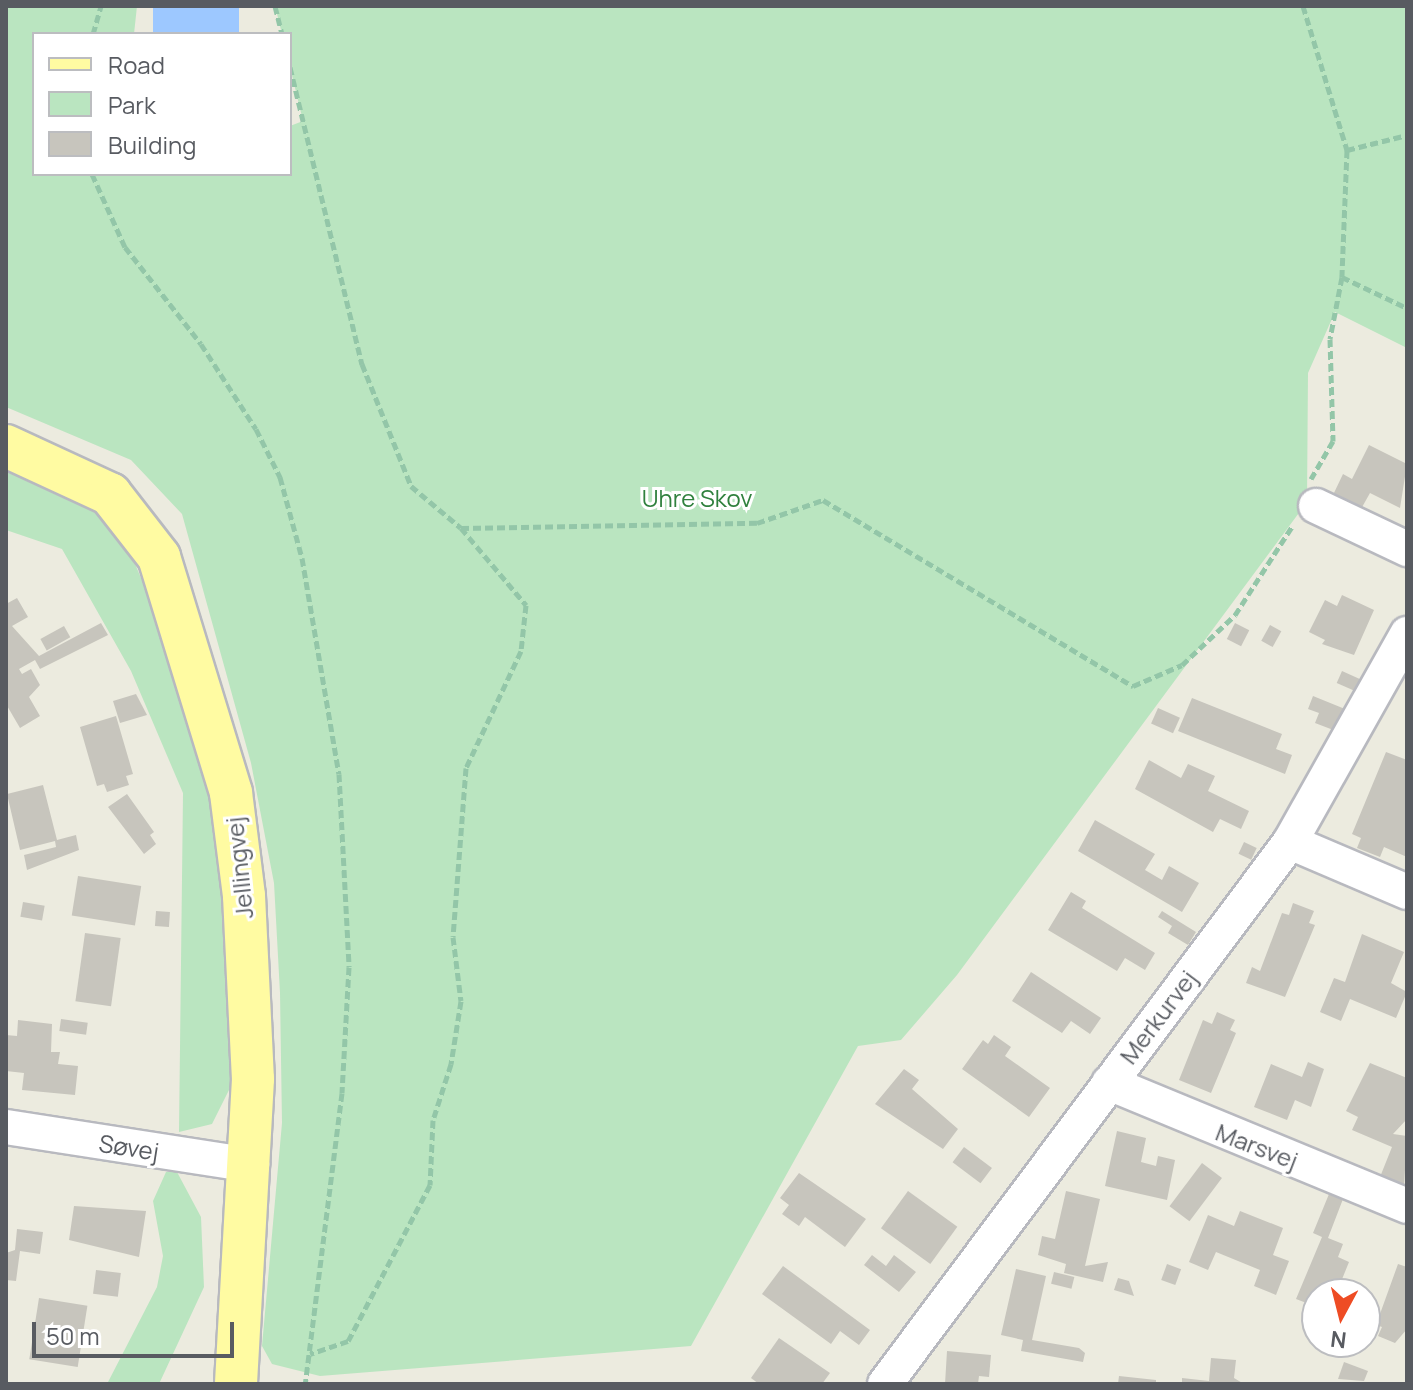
<!DOCTYPE html>
<html>
<head>
<meta charset="utf-8">
<style>
  body { margin:0 }
  #map { position:relative; width:1413px; height:1390px; overflow:hidden; background:#ecebdf; font-family:Manrope,sans-serif }
  div>[style] { position:absolute }
  .green>* { inset:0; background:#bae5c0 }
  .water>* { inset:0; background:#9dc8ff; transform-origin:0 0 }
  .building>* { inset:0; background:#c7c5bd; transform-origin:0 0 }
  .path>* { height:5px; margin-top:-2.5px; transform-origin:0; background:repeating-linear-gradient(90deg,#93c6a8 0 8px,transparent 0 12px) }
  .roads { filter:drop-shadow(2px 0 #b8b9bf) drop-shadow(-2px 0 #b8b9bf) drop-shadow(0 2px #b8b9bf) drop-shadow(0 -2px #b8b9bf) }
  .minor>* { height:34px; margin:-17px; padding:0 17px; transform-origin:17px; border-radius:17px; background:#fff }
  .major>* { height:42px; margin:-21px; padding:0 21px; transform-origin:21px; border-radius:21px; background:#fffba2 }
  span { translate:-50% -50%; white-space:nowrap; text-align:center; line-height:1.15; -webkit-text-stroke:6px #fff; paint-order:stroke }
  .park-label { font-size:24px; color:#30813e }
  .street-label { font-size:24px; color:#585b61 }
  .frame { position:absolute; inset:0; border:8px solid #585b61; pointer-events:none }
  .legend { position:absolute; left:32px; top:32px; width:260px; height:144px; box-sizing:border-box; background:#fff; border:2px solid #bcbdc0; margin:0; padding:10px 14px; list-style:none; font-size:24px; color:#585b61 }
  .legend li { display:flex; align-items:center; gap:16px; height:40px }
  .legend b { width:40px; border:2px solid #bcbdc0 }
  .north { position:absolute; left:1301px; top:1278px; width:80px; height:80px; box-sizing:border-box; background:#fff; border:2px solid #bcbdc0; border-radius:50%; rotate:187deg; font-size:22px; font-weight:700; line-height:32px; text-align:center; color:#585b61 }
  .north::after { content:''; display:block; margin:auto; width:28px; height:36px; background:#ee4c24; clip-path:polygon(50% 0,100% 100%,50% 72%,0 100%) }
  .scale { position:absolute; left:32px; top:1322px; width:202px; height:36px; box-sizing:border-box; border:4px solid #585b61; border-top:0; padding-left:10px; font-size:24px; line-height:28px; white-space:nowrap; color:#585b61; -webkit-text-stroke:6px #fff; paint-order:stroke }
</style>
</head>
<body>
<div id="map">
  <div class="green">
    <i style="clip-path:polygon(6px 6px,137px 6px,134px 34px,34px 34px,34px 174px,290px 174px,290px 126px,303px 121px,290px 67px,290px 34px,282px 34px,275px 6px,1407px 6px,1407px 348px,1335px 312px,1308px 373px,1307px 502px,957px 975px,901px 1040px,858px 1046px,691px 1346px,320px 1376px,272px 1364px,262px 1346px,282px 1123px,280px 993px,274px 883px,251px 763px,182px 514px,131px 460px,6px 407px)"></i>
    <i style="clip-path:polygon(6px 469px,86px 501px,113px 524px,131px 554px,186px 687px,224px 870px,237px 1074px,212px 1124px,179px 1132px,183px 793px,131px 671px,62px 549px,6px 530px)"></i>
    <i style="clip-path:polygon(166px 1172px,177px 1172px,201px 1217px,204px 1287px,159px 1384px,107px 1384px,157px 1287px,163px 1256px,153px 1201px)"></i>
  </div>
  <div class="water">
    <i style="left:153px;top:6px;width:86px;height:28px"></i>
  </div>
  <div class="building">
    <i style="clip-path:polygon(1369px 445px,1407px 464px,1400px 508px,1370px 493px,1361px 509px,1333px 495px,1343px 474px,1352px 479px)"></i>
    <i style="clip-path:polygon(1342px 595px,1374px 610px,1354px 655px,1322px 644px,1325px 640px,1309px 632px,1325px 600px,1337px 606px)"></i>
    <i style="clip-path:polygon(17px 598px,28px 617px,12px 626px,39px 656px,101px 623px,108px 635px,40px 669px,35px 660px,19px 669px,22px 674px,31px 669px,40px 685px,29px 697px,40px 716px,20px 728px,6px 704px,6px 604px)"></i>
    <i style="left:1235px;top:623px;width:16px;height:18px;rotate:27deg"></i>
    <i style="left:1270px;top:625px;width:13px;height:18px;rotate:29deg"></i>
    <i style="left:64px;top:626px;width:13px;height:27px;rotate:61deg"></i>
    <i style="left:1342px;top:671px;width:20px;height:13px;rotate:24deg"></i>
    <i style="clip-path:polygon(136px 694px,147px 715px,120px 723px,113px 701px)"></i>
    <i style="clip-path:polygon(1313px 696px,1345px 709px,1336px 731px,1315px 723px,1319px 713px,1308px 709px)"></i>
    <i style="clip-path:polygon(1192px 698px,1282px 734px,1276px 749px,1292px 755px,1285px 774px,1178px 731px)"></i>
    <i style="left:1158px;top:708px;width:24px;height:17px;rotate:24deg"></i>
    <i style="clip-path:polygon(116px 716px,133px 774px,126px 776px,129px 785px,107px 792px,104px 784px,97px 786px,80px 727px)"></i>
    <i style="clip-path:polygon(1386px 752px,1407px 760px,1407px 857px,1384px 847px,1380px 857px,1357px 848px,1361px 838px,1352px 834px)"></i>
    <i style="clip-path:polygon(1149px 760px,1181px 778px,1188px 764px,1215px 776px,1208px 791px,1249px 811px,1241px 829px,1220px 819px,1213px 832px,1135px 789px)"></i>
    <i style="clip-path:polygon(43px 785px,57px 840px,76px 835px,79px 850px,27px 870px,24px 855px,56px 847px,55px 841px,20px 850px,7px 794px)"></i>
    <i style="clip-path:polygon(127px 794px,154px 832px,150px 835px,156px 844px,144px 854px,108px 807px)"></i>
    <i style="clip-path:polygon(1095px 820px,1155px 854px,1145px 870px,1162px 880px,1169px 866px,1199px 883px,1182px 912px,1078px 851px)"></i>
    <i style="left:1244px;top:842px;width:14px;height:13px;rotate:25deg"></i>
    <i style="left:78px;top:876px;width:64px;height:40px;rotate:9deg"></i>
    <i style="clip-path:polygon(1071px 892px,1086px 901px,1082px 908px,1155px 953px,1145px 970px,1125px 958px,1117px 971px,1048px 930px)"></i>
    <i style="left:23px;top:902px;width:22px;height:15px;rotate:10deg"></i>
    <i style="clip-path:polygon(1293px 903px,1314px 911px,1309px 923px,1315px 925px,1285px 997px,1246px 983px,1252px 967px,1260px 971px,1282px 913px,1289px 915px)"></i>
    <i style="left:156px;top:911px;width:14px;height:15px;rotate:4deg"></i>
    <i style="clip-path:polygon(1162px 911px,1196px 932px,1188px 945px,1168px 933px,1172px 926px,1158px 917px)"></i>
    <i style="left:85px;top:933px;width:36px;height:69px;rotate:8deg"></i>
    <i style="clip-path:polygon(1362px 934px,1404px 952px,1391px 983px,1407px 992px,1396px 1018px,1350px 999px,1341px 1021px,1320px 1012px,1334px 978px,1345px 982px)"></i>
    <i style="clip-path:polygon(1031px 972px,1101px 1018px,1090px 1034px,1071px 1021px,1062px 1033px,1012px 1001px)"></i>
    <i style="clip-path:polygon(1217px 1012px,1235px 1020px,1230px 1030px,1236px 1033px,1211px 1093px,1179px 1080px,1203px 1020px,1212px 1024px)"></i>
    <i style="left:61px;top:1019px;width:27px;height:12px;rotate:8deg"></i>
    <i style="clip-path:polygon(18px 1020px,52px 1024px,51px 1052px,60px 1052px,58px 1064px,78px 1066px,75px 1095px,22px 1090px,24px 1073px,6px 1071px,6px 1035px,17px 1036px)"></i>
    <i style="clip-path:polygon(994px 1035px,1011px 1047px,1005px 1056px,1050px 1088px,1029px 1117px,962px 1069px,983px 1040px,988px 1044px)"></i>
    <i style="clip-path:polygon(1308px 1062px,1324px 1069px,1311px 1107px,1295px 1100px,1287px 1120px,1254px 1107px,1271px 1064px,1302px 1077px)"></i>
    <i style="clip-path:polygon(1370px 1063px,1407px 1078px,1407px 1119px,1393px 1134px,1407px 1136px,1404px 1187px,1380px 1177px,1392px 1147px,1352px 1130px,1358px 1117px,1346px 1111px)"></i>
    <i style="clip-path:polygon(904px 1069px,919px 1080px,912px 1089px,958px 1129px,943px 1149px,875px 1104px)"></i>
    <i style="clip-path:polygon(1117px 1131px,1146px 1138px,1141px 1162px,1156px 1166px,1158px 1156px,1175px 1160px,1167px 1200px,1105px 1186px)"></i>
    <i style="left:964px;top:1147px;width:35px;height:19px;rotate:37deg"></i>
    <i style="left:1202px;top:1163px;width:25px;height:54px;rotate:37deg"></i>
    <i style="clip-path:polygon(799px 1173px,866px 1219px,845px 1247px,805px 1217px,799px 1226px,782px 1214px,789px 1205px,780px 1198px)"></i>
    <i style="left:908px;top:1191px;width:61px;height:46px;rotate:36deg"></i>
    <i style="clip-path:polygon(1066px 1191px,1100px 1199px,1085px 1266px,1108px 1262px,1103px 1282px,1064px 1273px,1066px 1264px,1038px 1255px,1042px 1236px,1055px 1239px)"></i>
    <i style="clip-path:polygon(1329px 1194px,1343px 1199px,1328px 1238px,1343px 1244px,1338px 1257px,1349px 1262px,1336px 1294px,1317px 1294px,1317px 1307px,1296px 1299px,1322px 1237px,1313px 1233px)"></i>
    <i style="clip-path:polygon(74px 1206px,146px 1211px,139px 1257px,69px 1240px)"></i>
    <i style="clip-path:polygon(1240px 1211px,1283px 1228px,1273px 1255px,1289px 1261px,1276px 1295px,1254px 1286px,1260px 1270px,1216px 1252px,1208px 1270px,1189px 1262px,1208px 1215px,1234px 1226px)"></i>
    <i style="clip-path:polygon(17px 1229px,43px 1232px,40px 1254px,20px 1251px,16px 1281px,6px 1280px,6px 1253px,15px 1250px)"></i>
    <i style="clip-path:polygon(872px 1255px,886px 1266px,894px 1255px,916px 1272px,899px 1292px,864px 1265px)"></i>
    <i style="left:1167px;top:1264px;width:15px;height:17px;rotate:20deg"></i>
    <i style="clip-path:polygon(1398px 1264px,1407px 1267px,1407px 1329px,1395px 1343px,1378px 1336px,1382px 1327px,1376px 1325px)"></i>
    <i style="clip-path:polygon(783px 1266px,870px 1330px,859px 1345px,840px 1331px,831px 1344px,762px 1294px)"></i>
    <i style="clip-path:polygon(1016px 1269px,1046px 1276px,1032px 1340px,1079px 1348px,1085px 1353px,1083px 1362px,1021px 1351px,1023px 1340px,1001px 1335px)"></i>
    <i style="left:96px;top:1270px;width:25px;height:24px;rotate:7deg"></i>
    <i style="left:1054px;top:1272px;width:21px;height:12px;rotate:14deg"></i>
    <i style="clip-path:polygon(1118px 1278px,1129px 1281px,1134px 1296px,1114px 1290px)"></i>
    <i style="left:39px;top:1298px;width:49px;height:62px;rotate:9deg"></i>
    <i style="clip-path:polygon(779px 1338px,830px 1373px,822px 1384px,759px 1384px,751px 1378px)"></i>
    <i style="clip-path:polygon(947px 1351px,991px 1355px,989px 1377px,979px 1376px,978px 1384px,945px 1384px)"></i>
    <i style="clip-path:polygon(1211px 1358px,1236px 1360px,1234px 1378px,1244px 1384px,1182px 1384px,1182px 1378px,1209px 1381px)"></i>
    <i style="clip-path:polygon(1344px 1362px,1368px 1371px,1364px 1381px,1338px 1379px)"></i>
    <i style="clip-path:polygon(1119px 1376px,1156px 1380px,1156px 1384px,1118px 1384px)"></i>
  </div>
  <div class="path">
    <i style="left:275px;top:6px;width:29px;rotate:76deg"></i>
    <i style="left:1303px;top:6px;width:151px;rotate:73deg"></i>
    <i style="left:1347px;top:150px;width:127px;rotate:92.3deg"></i>
    <i style="left:1342px;top:277px;width:63px;rotate:101deg"></i>
    <i style="left:1330px;top:339px;width:102px;rotate:88.3deg"></i>
    <i style="left:1333px;top:441px;width:44px;rotate:120.1deg"></i>
    <i style="left:93px;top:34px;width:29px;rotate:-74deg"></i>
    <i style="left:290px;top:67px;width:306px;rotate:76.4deg"></i>
    <i style="left:362px;top:364px;width:131px;rotate:68.1deg"></i>
    <i style="left:411px;top:486px;width:65px;rotate:40deg"></i>
    <i style="left:461px;top:528px;width:101px;rotate:49.8deg"></i>
    <i style="left:526px;top:605px;width:46px;rotate:96.2deg"></i>
    <i style="left:521px;top:651px;width:129px;rotate:115.2deg"></i>
    <i style="left:466px;top:768px;width:169px;rotate:94.4deg"></i>
    <i style="left:453px;top:937px;width:64px;rotate:82.9deg"></i>
    <i style="left:461px;top:1001px;width:64px;rotate:99deg"></i>
    <i style="left:451px;top:1064px;width:59px;rotate:107.8deg"></i>
    <i style="left:433px;top:1120px;width:65px;rotate:92.6deg"></i>
    <i style="left:430px;top:1185px;width:176px;rotate:117.7deg"></i>
    <i style="left:348px;top:1341px;width:40px;rotate:161.1deg"></i>
    <i style="left:1347px;top:150px;width:62px;rotate:-14deg"></i>
    <i style="left:92px;top:174px;width:80px;rotate:65.7deg"></i>
    <i style="left:125px;top:247px;width:123px;rotate:51.9deg"></i>
    <i style="left:201px;top:344px;width:101px;rotate:57.1deg"></i>
    <i style="left:256px;top:429px;width:54px;rotate:63.4deg"></i>
    <i style="left:280px;top:477px;width:84px;rotate:74.8deg"></i>
    <i style="left:302px;top:558px;width:219px;rotate:80.3deg"></i>
    <i style="left:339px;top:774px;width:193px;rotate:87deg"></i>
    <i style="left:349px;top:967px;width:126px;rotate:93.2deg"></i>
    <i style="left:342px;top:1093px;width:293px;rotate:97.2deg"></i>
    <i style="left:1342px;top:277px;width:72px;rotate:25.5deg"></i>
    <i style="left:461px;top:528px;width:296px;rotate:-1deg"></i>
    <i style="left:757px;top:523px;width:70px;rotate:-19.2deg"></i>
    <i style="left:823px;top:500px;width:362px;rotate:31deg"></i>
    <i style="left:1133px;top:686px;width:53px;rotate:-23.2deg"></i>
    <i style="left:1182px;top:665px;width:73px;rotate:-43.3deg"></i>
    <i style="left:1235px;top:615px;width:107px;rotate:-57.2deg"></i>
  </div>
  <div class="roads">
    <div class="minor">
      <i style="left:1316px;top:506px;width:101px;rotate:25.3deg"></i>
      <i style="left:1290px;top:842px;width:127px;rotate:23.1deg"></i>
      <i style="left:1109px;top:1083px;width:322px;rotate:22.4deg"></i>
      <i style="left:6px;top:1127px;width:249px;rotate:8.8deg"></i>
      <i style="left:885px;top:1384px;width:677px;rotate:-53.23deg"></i>
      <i style="left:1290px;top:842px;width:239px;rotate:-60.6deg"></i>
    </div>
    <div class="major">
      <i style="left:6px;top:446px;width:115px;rotate:24.8deg"></i>
      <i style="left:110px;top:494px;width:80px;rotate:52.1deg"></i>
      <i style="left:159px;top:557px;width:247px;rotate:73deg"></i>
      <i style="left:231px;top:793px;width:104px;rotate:82.8deg"></i>
      <i style="left:244px;top:896px;width:183px;rotate:87.2deg"></i>
      <i style="left:253px;top:1079px;width:305px;rotate:93.2deg"></i>
    </div>
  </div>
  <div class="park-label">
    <span style="left:697px;top:498px">Uhre Skov</span>
  </div>
  <div class="street-label">
    <span style="left:239px;top:868px;rotate:-96deg">Jellingvej</span>
    <span style="left:1158px;top:1017px;rotate:-53deg">Merkurvej</span>
    <span style="left:1257px;top:1146px;rotate:21deg">Marsvej</span>
    <span style="left:129px;top:1147px;rotate:9deg">Søvej</span>
  </div>
  <div class="frame"></div>
  <ul class="legend">
  <li><b style="height:10px;background:#fffba2"></b>Road</li>
  <li><b style="height:22px;background:#bae5c0"></b>Park</li>
  <li><b style="height:22px;background:#c7c5bd"></b>Building</li>
  </ul>
  <div class="north">N</div>
  <div class="scale">50 m</div>
</div>
</body>
</html>
